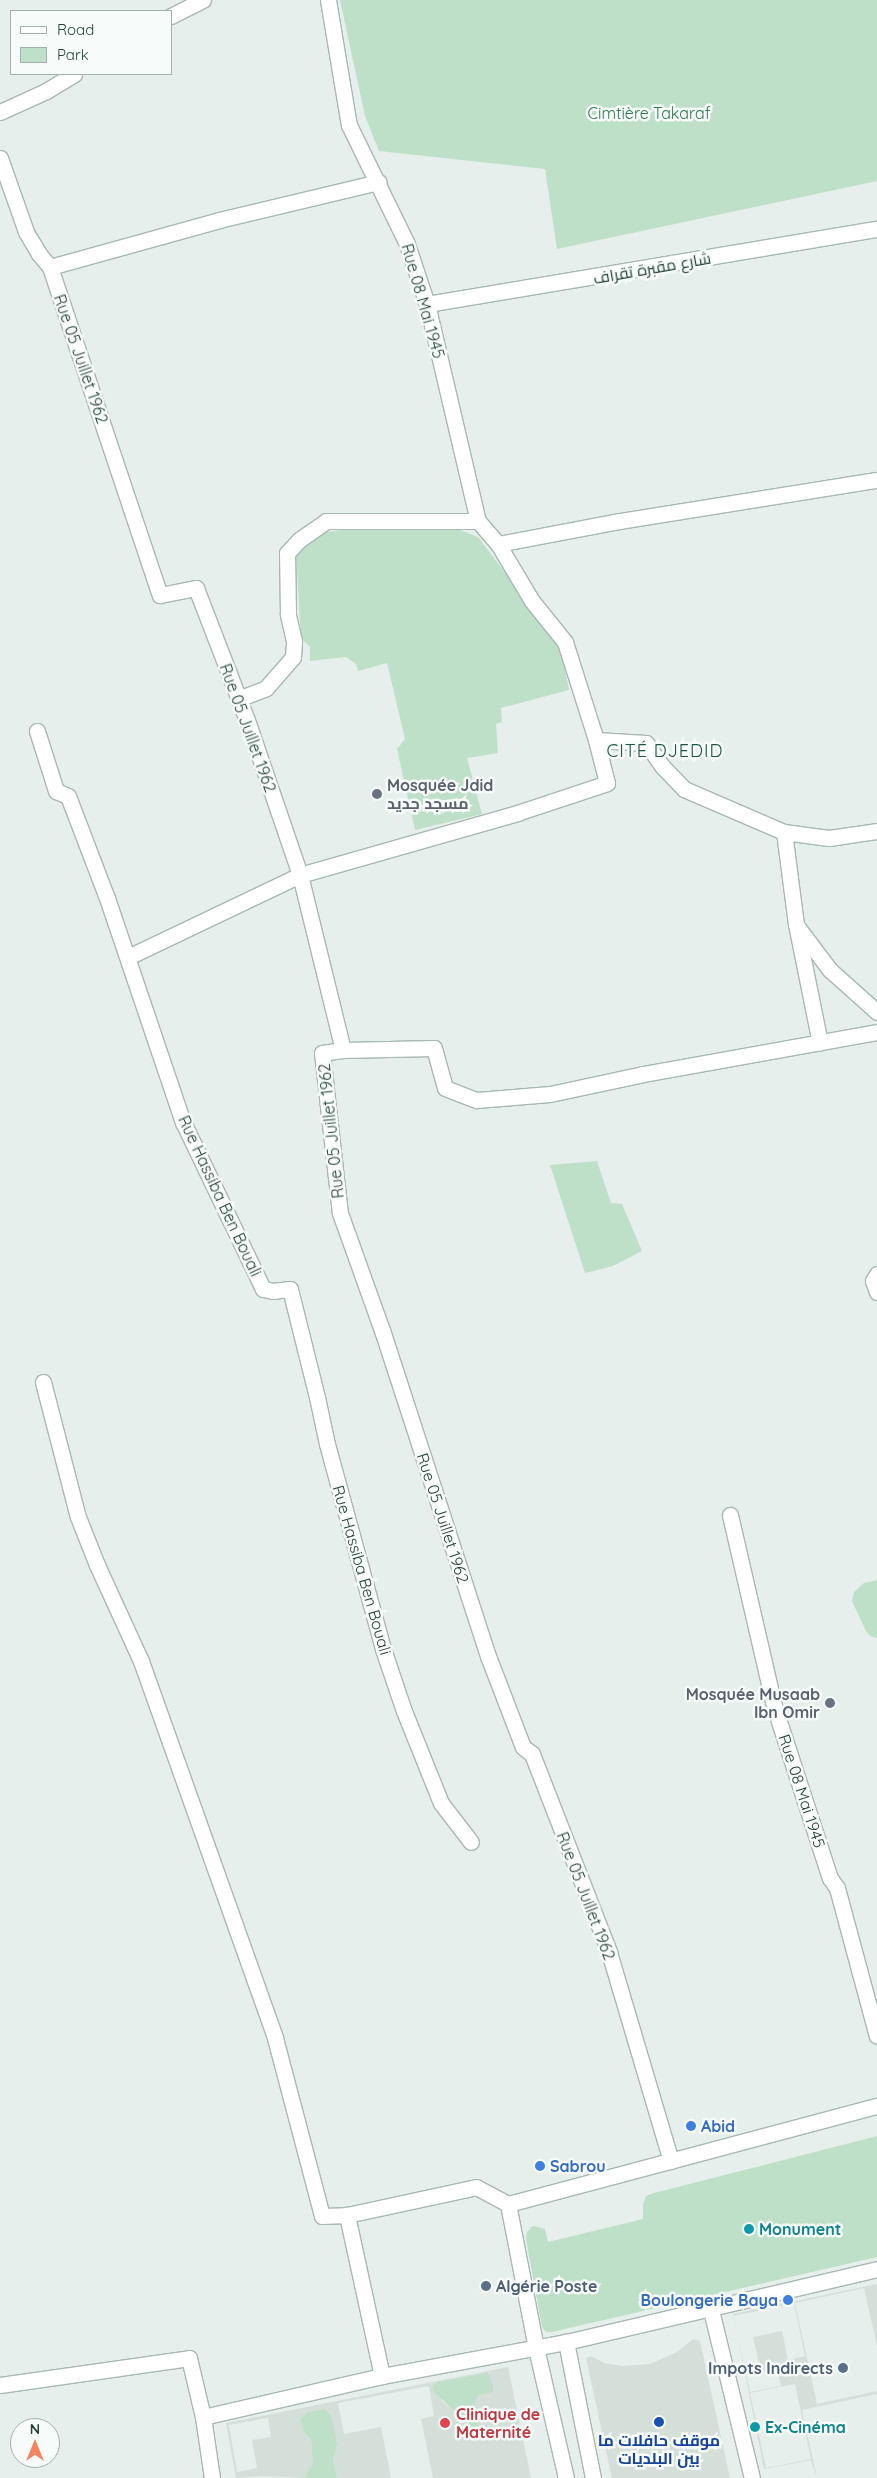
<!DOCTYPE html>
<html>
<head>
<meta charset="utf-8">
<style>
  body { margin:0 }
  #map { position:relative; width:877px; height:2478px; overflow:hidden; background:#e6efeb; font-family:Quicksand,Cairo,sans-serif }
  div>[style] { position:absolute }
  .built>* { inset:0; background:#d4dfda }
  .green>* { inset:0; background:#bfe0c8 }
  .roads { filter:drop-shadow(1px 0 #a8b8b2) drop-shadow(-1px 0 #a8b8b2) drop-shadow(0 1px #a8b8b2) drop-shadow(0 -1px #a8b8b2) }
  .street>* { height:15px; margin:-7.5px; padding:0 7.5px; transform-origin:7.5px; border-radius:7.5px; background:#fff }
  .dots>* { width:14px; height:14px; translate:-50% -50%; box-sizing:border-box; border:2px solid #f7fbf9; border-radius:50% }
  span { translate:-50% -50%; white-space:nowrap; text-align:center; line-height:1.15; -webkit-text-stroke:5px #f7fbf9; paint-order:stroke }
  .park-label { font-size:16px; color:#2d7a4b }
  .street-label { font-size:16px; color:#24423a }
  .worship-label { font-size:16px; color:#5b616d; font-weight:700 }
  .left { translate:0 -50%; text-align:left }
  .right { translate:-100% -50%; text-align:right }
  .shop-label { font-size:16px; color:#366cbe; font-weight:700 }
  .culture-label { font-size:16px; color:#0d838f; font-weight:700 }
  .service-label { font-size:16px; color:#4e5e75; font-weight:700 }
  .health-label { font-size:16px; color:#be3a42; font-weight:700 }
  .transit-label { font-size:16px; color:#164399; font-weight:700 }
  .neighbourhood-label { font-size:18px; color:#1f5548; letter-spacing:1px }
  .legend { position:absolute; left:10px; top:10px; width:162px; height:65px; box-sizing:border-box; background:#f7fbf9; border:1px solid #a3b1ad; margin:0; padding:6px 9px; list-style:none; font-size:15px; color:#24423a }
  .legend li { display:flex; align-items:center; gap:10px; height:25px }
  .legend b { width:25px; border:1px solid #a3b1ad }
  .north { position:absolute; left:10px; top:2418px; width:50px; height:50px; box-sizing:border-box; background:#f7fbf9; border:1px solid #a3b1ad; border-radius:50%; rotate:0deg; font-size:14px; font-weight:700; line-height:20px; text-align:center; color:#24423a }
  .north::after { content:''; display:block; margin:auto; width:18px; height:22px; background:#f4845f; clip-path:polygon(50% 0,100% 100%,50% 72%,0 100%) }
</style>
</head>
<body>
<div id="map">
  <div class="built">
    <i style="clip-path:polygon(evenodd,877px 2284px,877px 2346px,864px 2288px,795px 2303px,817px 2404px,877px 2391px,877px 2394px,802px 2410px,817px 2478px,811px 2460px,764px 2469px,733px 2314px,877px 2284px,794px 2303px,805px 2356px,788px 2360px,782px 2331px,753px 2337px,761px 2373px,777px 2370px,781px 2386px,750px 2392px,733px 2316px,794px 2303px,877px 2284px,795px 2384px,811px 2459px,766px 2468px,750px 2393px,795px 2384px)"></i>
    <i style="clip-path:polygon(693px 2339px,700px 2341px,730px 2478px,612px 2478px,586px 2358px,591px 2356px,604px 2363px,622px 2366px,650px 2364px,677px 2352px)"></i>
    <i style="clip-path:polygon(evenodd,508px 2367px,531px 2478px,433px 2478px,421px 2419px,434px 2416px,429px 2386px,338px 2403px,344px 2434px,381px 2427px,391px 2478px,337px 2478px,333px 2459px,337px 2445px,303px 2431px,311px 2440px,313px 2464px,304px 2478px,263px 2476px,236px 2478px,226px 2423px,508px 2367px,492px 2392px,479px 2395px,475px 2400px,475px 2406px,482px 2410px,455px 2418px,454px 2411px,443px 2402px,440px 2397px,492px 2392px,508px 2367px,268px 2418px,271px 2437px,252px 2440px,257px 2468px,237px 2472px,229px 2425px,268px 2418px)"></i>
  </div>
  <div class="green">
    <i style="clip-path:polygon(340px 0,877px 0,877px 181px,557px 249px,545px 169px,379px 151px,365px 116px)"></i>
    <i style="clip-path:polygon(437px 526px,457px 529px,478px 537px,536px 613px,562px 654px,569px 690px,501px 708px,502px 722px,496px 724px,498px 753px,467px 758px,482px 814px,415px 830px,397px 749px,405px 739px,387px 663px,358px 671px,356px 664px,346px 657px,310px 661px,310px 647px,301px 638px,296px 554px,302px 546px,325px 532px,352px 529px)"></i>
    <i style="clip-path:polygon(597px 1161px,611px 1203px,622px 1204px,642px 1251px,613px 1266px,585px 1273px,550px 1165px)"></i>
    <i style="clip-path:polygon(877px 1580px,877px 1638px,870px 1636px,866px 1631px,852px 1601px,854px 1592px,864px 1583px)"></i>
    <i style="clip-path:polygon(877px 2136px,877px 2257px,552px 2332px,546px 2332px,542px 2327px,526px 2239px,527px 2232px,533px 2226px,545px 2229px,548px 2242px,643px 2219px,643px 2204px,646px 2196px,654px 2193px)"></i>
    <i style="clip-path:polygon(488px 2373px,493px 2384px,493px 2392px,479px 2395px,475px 2400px,475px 2406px,487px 2413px,488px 2418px,486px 2421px,481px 2421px,477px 2427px,472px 2427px,467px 2422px,459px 2422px,454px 2411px,434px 2392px,433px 2386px,438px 2382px)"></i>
    <i style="clip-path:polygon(325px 2409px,331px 2416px,335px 2433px,337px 2445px,333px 2459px,337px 2478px,304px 2478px,313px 2464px,311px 2440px,303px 2431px,300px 2419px,308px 2412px)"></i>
  </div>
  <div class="roads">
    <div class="street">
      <i style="left:328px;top:0;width:127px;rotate:80.5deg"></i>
      <i style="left:349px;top:125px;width:132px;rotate:64deg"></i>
      <i style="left:407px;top:244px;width:63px;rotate:71.6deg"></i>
      <i style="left:427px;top:304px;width:223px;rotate:76.8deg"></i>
      <i style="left:478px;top:521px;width:30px;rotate:49deg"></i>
      <i style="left:498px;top:544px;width:66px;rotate:59.2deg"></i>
      <i style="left:532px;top:601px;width:53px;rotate:51.2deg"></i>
      <i style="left:565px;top:642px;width:103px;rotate:72.4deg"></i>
      <i style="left:596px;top:740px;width:50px;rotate:3.4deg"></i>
      <i style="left:646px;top:743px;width:28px;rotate:55deg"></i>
      <i style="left:662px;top:766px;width:32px;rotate:46deg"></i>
      <i style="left:684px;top:789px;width:109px;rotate:23.3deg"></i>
      <i style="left:784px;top:832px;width:45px;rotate:7.6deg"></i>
      <i style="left:829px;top:838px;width:49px;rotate:-8.3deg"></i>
      <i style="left:171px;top:16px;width:36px;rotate:-27deg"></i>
      <i style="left:0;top:112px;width:51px;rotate:-24.5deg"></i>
      <i style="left:46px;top:91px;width:33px;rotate:-31deg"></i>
      <i style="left:0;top:158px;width:78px;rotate:70.6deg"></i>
      <i style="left:26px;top:232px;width:26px;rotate:59deg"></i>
      <i style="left:39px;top:254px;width:17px;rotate:50deg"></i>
      <i style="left:50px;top:267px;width:346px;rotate:71.5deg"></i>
      <i style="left:160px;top:595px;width:37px;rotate:-11deg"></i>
      <i style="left:196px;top:588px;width:142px;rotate:68.9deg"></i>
      <i style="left:247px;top:720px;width:164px;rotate:71.1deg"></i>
      <i style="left:300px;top:875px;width:180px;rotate:76.2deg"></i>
      <i style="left:343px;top:1050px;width:21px;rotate:172deg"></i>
      <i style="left:322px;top:1053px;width:161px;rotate:83.6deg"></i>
      <i style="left:340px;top:1213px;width:127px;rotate:70.3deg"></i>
      <i style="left:383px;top:1333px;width:340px;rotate:72deg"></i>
      <i style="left:488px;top:1656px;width:97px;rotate:69deg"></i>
      <i style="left:523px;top:1747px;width:11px;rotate:38deg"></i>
      <i style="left:532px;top:1754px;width:212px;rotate:68.7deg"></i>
      <i style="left:609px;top:1952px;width:218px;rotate:73.5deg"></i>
      <i style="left:50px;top:267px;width:175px;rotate:-15.5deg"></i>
      <i style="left:219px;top:220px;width:164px;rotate:-13.4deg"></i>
      <i style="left:427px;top:304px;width:456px;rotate:-9.5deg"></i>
      <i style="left:498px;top:544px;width:124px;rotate:-10.7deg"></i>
      <i style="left:620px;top:521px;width:260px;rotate:-9.1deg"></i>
      <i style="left:238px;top:699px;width:30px;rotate:-21deg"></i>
      <i style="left:266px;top:688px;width:41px;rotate:-48.9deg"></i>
      <i style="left:293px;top:657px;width:16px;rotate:-86deg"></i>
      <i style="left:294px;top:641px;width:28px;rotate:-103deg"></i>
      <i style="left:288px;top:614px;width:61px;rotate:-90.9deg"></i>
      <i style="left:287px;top:553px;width:18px;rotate:-47deg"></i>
      <i style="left:299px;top:540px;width:33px;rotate:-35deg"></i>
      <i style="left:326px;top:521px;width:152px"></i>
      <i style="left:37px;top:731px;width:63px;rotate:72.4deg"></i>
      <i style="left:56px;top:791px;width:13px;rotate:23deg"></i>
      <i style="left:68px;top:796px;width:109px;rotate:69.1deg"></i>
      <i style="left:107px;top:898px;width:237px;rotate:71.3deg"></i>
      <i style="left:183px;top:1122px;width:185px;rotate:64.4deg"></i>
      <i style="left:263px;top:1289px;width:10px;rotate:11deg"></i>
      <i style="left:273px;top:1291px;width:17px;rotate:-7deg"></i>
      <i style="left:290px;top:1289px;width:111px;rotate:76deg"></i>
      <i style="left:317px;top:1397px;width:48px;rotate:78deg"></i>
      <i style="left:327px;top:1444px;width:213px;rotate:74.7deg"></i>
      <i style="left:383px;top:1649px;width:65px;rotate:71.3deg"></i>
      <i style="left:404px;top:1711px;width:99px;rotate:68.1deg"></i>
      <i style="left:441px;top:1803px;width:49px;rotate:52.4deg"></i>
      <i style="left:784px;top:832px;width:94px;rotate:82.6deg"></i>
      <i style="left:796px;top:925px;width:56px;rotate:52.9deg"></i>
      <i style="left:830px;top:970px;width:63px;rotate:41.8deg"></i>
      <i style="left:797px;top:929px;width:116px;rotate:78.6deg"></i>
      <i style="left:128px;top:957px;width:191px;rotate:-25.5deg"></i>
      <i style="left:300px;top:875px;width:226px;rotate:-15.9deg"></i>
      <i style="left:517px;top:813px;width:95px;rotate:-18.4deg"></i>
      <i style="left:607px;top:783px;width:44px;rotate:-104.3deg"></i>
      <i style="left:343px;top:1050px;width:91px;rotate:-1.3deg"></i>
      <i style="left:434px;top:1048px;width:41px;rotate:74.6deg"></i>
      <i style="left:445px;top:1088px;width:34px;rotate:21deg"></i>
      <i style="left:477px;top:1100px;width:73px;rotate:-4.7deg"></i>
      <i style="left:550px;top:1094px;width:95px;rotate:-12.1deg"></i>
      <i style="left:643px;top:1074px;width:238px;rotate:-10.2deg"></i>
      <i style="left:877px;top:1274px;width:8px;rotate:120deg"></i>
      <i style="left:873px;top:1281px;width:12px;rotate:70deg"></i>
      <i style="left:43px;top:1382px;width:139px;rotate:75.5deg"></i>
      <i style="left:78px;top:1517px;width:52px;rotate:68.4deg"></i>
      <i style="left:97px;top:1565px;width:106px;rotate:65.4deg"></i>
      <i style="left:141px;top:1661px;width:400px;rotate:70.4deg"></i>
      <i style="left:275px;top:2038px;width:184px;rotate:75.2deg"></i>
      <i style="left:322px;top:2216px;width:25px;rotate:-2deg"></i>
      <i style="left:730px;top:1515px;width:196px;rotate:77deg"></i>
      <i style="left:774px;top:1706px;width:181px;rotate:72deg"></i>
      <i style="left:830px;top:1878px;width:12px;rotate:55deg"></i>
      <i style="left:837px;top:1888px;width:153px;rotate:74.9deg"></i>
      <i style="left:508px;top:2204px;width:382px;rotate:-14.9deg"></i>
      <i style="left:508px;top:2204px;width:147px;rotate:79deg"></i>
      <i style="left:536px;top:2348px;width:133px;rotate:77deg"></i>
      <i style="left:711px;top:2310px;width:173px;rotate:76.3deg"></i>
      <i style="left:382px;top:2376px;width:165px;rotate:-102.3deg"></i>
      <i style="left:347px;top:2215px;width:132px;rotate:-12.2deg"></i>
      <i style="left:476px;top:2187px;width:36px;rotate:28deg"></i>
      <i style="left:0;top:2385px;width:191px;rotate:-8.1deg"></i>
      <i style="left:189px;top:2358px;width:61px;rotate:76.7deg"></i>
      <i style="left:203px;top:2417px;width:184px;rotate:-12.9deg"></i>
      <i style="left:382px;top:2376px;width:187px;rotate:-10.5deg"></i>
      <i style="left:203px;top:2417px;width:62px;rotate:81.6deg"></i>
      <i style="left:593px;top:2478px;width:139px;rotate:-101.2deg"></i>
      <i style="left:566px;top:2342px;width:319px;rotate:-13.2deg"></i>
    </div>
  </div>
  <div class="dots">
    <i style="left:377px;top:794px;background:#6b7280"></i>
    <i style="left:830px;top:1703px;background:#6b7280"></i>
    <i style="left:691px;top:2126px;background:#3f7fe0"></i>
    <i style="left:540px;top:2166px;background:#3f7fe0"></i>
    <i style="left:749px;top:2229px;background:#0f9aa8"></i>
    <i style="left:486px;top:2286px;background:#5c6f8a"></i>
    <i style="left:788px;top:2300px;background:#3f7fe0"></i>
    <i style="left:843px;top:2368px;background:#5c6f8a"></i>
    <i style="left:659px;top:2422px;background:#1a4fb4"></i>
    <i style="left:445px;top:2423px;background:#e0444e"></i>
    <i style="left:755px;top:2427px;background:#0f9aa8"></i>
  </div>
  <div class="park-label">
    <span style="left:649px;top:113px">Cimtière Takaraf</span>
  </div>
  <div class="street-label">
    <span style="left:652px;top:268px;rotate:-10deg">شارع مقبرة تقراف</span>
    <span style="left:423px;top:301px;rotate:74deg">Rue 08 Mai 1945</span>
    <span style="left:81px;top:359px;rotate:71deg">Rue 05 Juillet 1962</span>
    <span style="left:248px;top:728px;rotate:70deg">Rue 05 Juillet 1962</span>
    <span style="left:331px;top:1131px;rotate:-96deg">Rue 05 Juillet 1962</span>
    <span style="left:220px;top:1196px;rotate:65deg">Rue Hassiba Ben Bouali</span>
    <span style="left:443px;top:1518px;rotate:72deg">Rue 05 Juillet 1962</span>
    <span style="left:362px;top:1570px;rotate:74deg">Rue Hassiba Ben Bouali</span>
    <span style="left:802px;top:1791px;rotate:72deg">Rue 08 Mai 1945</span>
    <span style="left:586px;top:1896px;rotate:69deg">Rue 05 Juillet 1962</span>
  </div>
  <div class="worship-label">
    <span class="left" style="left:387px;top:794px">Mosquée Jdid<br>مسجد جديد</span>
    <span class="right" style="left:820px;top:1703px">Mosquée Musaab<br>Ibn Omir</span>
  </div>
  <div class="shop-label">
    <span class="left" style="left:701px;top:2126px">Abid</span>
    <span class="left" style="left:550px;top:2166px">Sabrou</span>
    <span class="right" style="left:778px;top:2300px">Boulongerie Baya</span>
  </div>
  <div class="culture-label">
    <span class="left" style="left:759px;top:2229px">Monument</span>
    <span class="left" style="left:765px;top:2427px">Ex-Cinéma</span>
  </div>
  <div class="service-label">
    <span class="left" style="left:496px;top:2286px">Algérie Poste</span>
    <span class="right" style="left:833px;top:2368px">Impots Indirects</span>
  </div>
  <div class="health-label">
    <span class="left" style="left:456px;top:2423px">Clinique de<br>Maternité</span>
  </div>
  <div class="transit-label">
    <span style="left:659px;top:2449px">موقف حافلات ما<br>بين البلديات</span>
  </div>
  <div class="neighbourhood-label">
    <span style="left:665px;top:751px">CITÉ DJEDID</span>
  </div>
  <ul class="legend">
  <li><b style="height:6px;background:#fff"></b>Road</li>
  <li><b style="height:14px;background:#bfe0c8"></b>Park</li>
  </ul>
  <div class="north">N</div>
</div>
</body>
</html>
